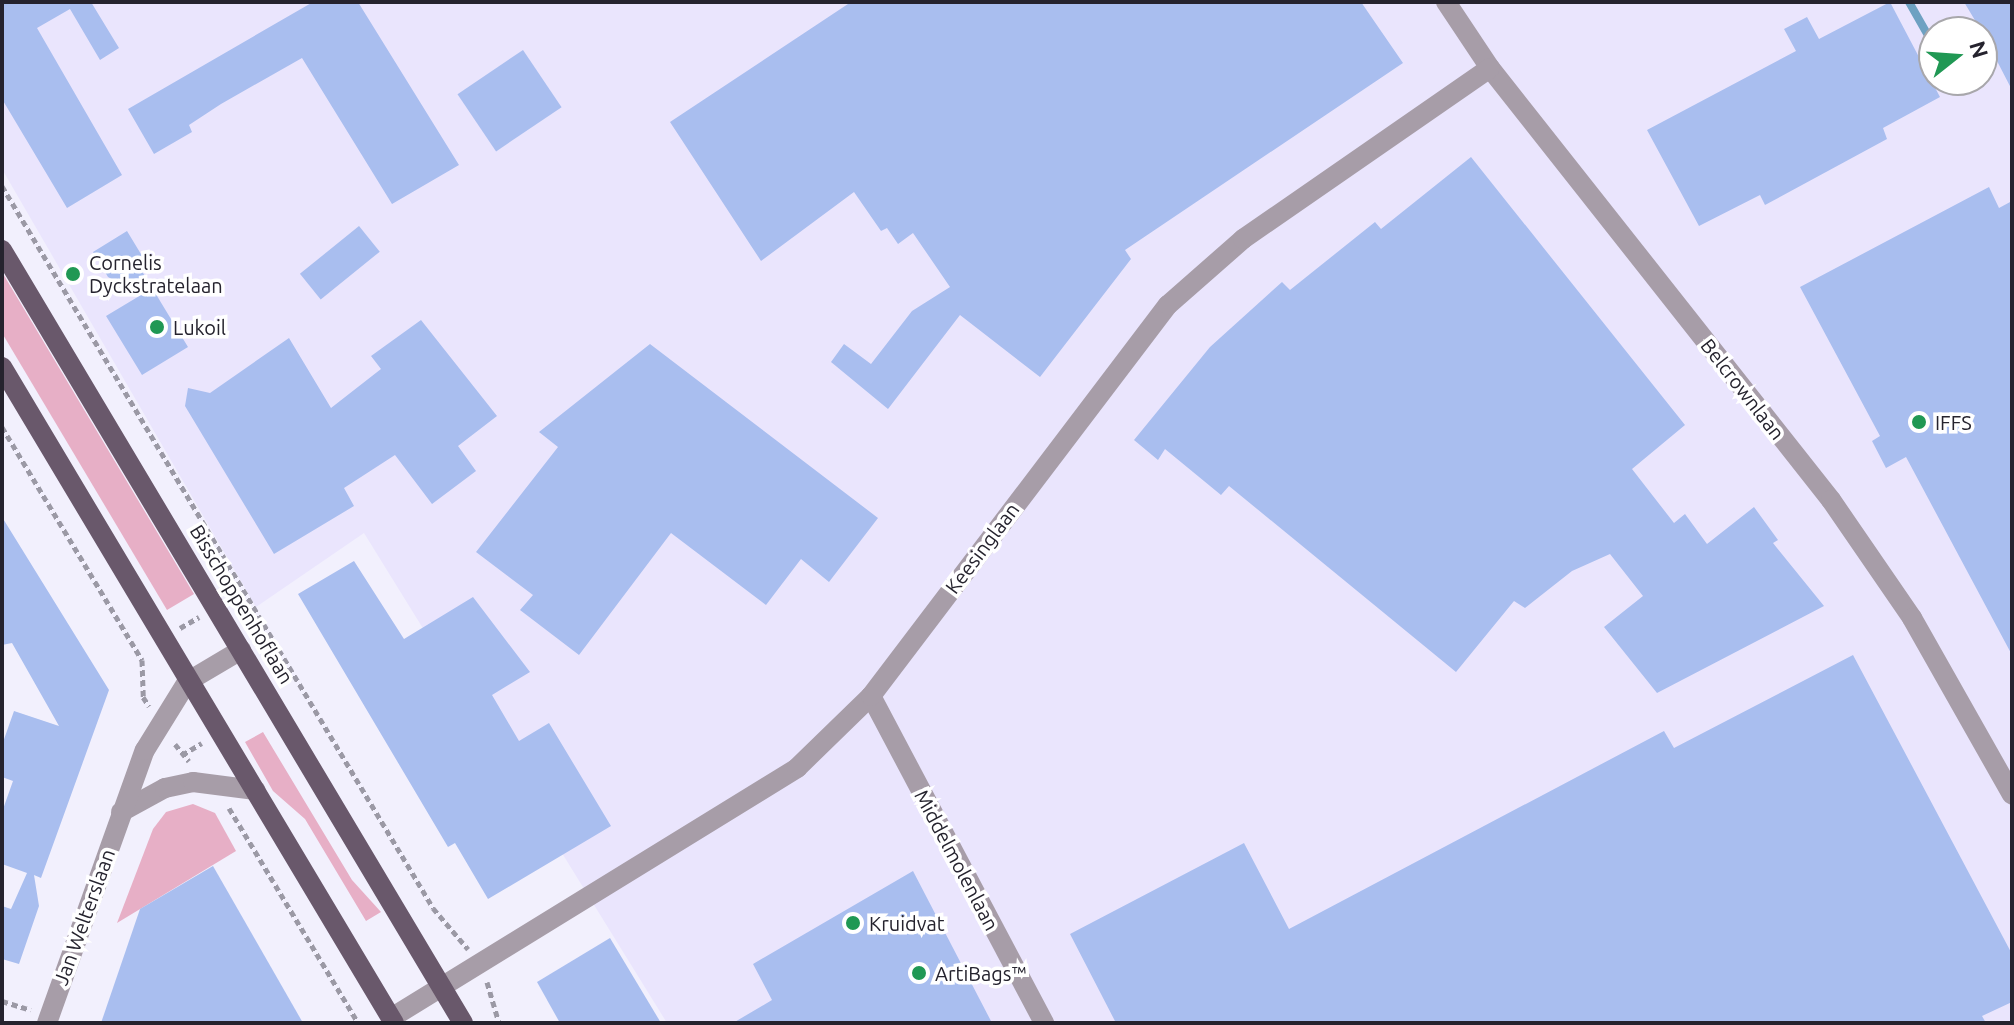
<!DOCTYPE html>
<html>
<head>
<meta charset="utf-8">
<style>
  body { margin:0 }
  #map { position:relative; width:2014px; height:1025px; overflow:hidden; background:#f2f0fd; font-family:Ubuntu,sans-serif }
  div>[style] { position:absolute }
  .built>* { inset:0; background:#eae5fd }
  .green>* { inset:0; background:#e7afc6 }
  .stream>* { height:8px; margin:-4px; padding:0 4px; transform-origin:4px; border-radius:4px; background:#6ea1c2 }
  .building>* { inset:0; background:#a9beef; transform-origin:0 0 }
  .path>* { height:5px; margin-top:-2.5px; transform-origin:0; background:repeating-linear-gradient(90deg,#9b99a5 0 6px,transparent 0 10px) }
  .minor>* { height:20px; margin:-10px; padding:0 10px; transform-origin:10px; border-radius:10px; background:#a79da8 }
  .major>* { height:20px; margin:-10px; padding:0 10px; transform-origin:10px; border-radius:10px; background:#69586b }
  .dots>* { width:22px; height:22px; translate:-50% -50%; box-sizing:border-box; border:4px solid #fff; border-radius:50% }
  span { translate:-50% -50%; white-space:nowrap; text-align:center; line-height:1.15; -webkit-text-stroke:7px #fff; paint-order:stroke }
  .poi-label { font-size:20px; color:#25232e }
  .left { translate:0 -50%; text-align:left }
  .street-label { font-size:20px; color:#25232e }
  .frame { position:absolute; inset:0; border:4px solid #25232e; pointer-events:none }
  .north { position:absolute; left:1918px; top:16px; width:80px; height:80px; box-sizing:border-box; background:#fff; border:2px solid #a8a7ab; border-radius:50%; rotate:73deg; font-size:22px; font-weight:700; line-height:32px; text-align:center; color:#25232e }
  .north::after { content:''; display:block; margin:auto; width:28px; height:36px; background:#209854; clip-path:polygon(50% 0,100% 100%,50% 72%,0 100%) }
</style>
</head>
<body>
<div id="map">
  <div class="built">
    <i style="clip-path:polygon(evenodd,2px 2px,2012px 2px,2012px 1023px,667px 1023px,364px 533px,256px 607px,2px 169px,2px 2px,1934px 32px,1982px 32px,1982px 80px,1934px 80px,1934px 32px)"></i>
  </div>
  <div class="green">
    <i style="clip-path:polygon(2px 272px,194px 594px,167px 610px,2px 333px)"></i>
    <i style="clip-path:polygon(263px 732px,352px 880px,381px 912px,366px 921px,305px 819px,273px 791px,245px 742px)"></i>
    <i style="clip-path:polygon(193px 804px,215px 813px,236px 851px,117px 923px,153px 829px,166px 812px)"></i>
  </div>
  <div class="stream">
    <i style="left:1909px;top:2px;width:51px;rotate:60.4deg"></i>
  </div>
  <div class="building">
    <i style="clip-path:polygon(2px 2px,91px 2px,119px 48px,100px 60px,70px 9px,37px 28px,122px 175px,67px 208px,2px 99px)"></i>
    <i style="clip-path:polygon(313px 2px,358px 2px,459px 165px,392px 204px,302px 58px,221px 104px,189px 125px,192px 132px,154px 154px,128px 109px)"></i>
    <i style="clip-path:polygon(851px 2px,1361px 2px,1403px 63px,1125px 250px,1131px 259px,1040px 377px,960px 315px,888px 409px,831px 362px,844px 344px,871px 364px,912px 311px,950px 287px,913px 233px,898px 244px,887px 228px,881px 231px,854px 192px,761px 261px,670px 122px)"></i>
    <i style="clip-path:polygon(1890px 2px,1940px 97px,1883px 128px,1887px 139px,1765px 205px,1760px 195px,1699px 226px,1647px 130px,1796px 51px,1784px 29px,1807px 17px,1819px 39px)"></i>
    <i style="clip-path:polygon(1964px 2px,2012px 2px,2012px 90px,1982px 32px)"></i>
    <i style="left:523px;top:50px;width:69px;height:79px;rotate:56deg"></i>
    <i style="clip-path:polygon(1471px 157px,1685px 425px,1632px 469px,1674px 523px,1685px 514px,1707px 544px,1754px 507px,1778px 540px,1773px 543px,1824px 606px,1657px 693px,1604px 627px,1643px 596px,1610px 554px,1572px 571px,1525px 608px,1514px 601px,1456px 672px,1229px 486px,1221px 495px,1165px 449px,1158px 460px,1134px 440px,1210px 347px,1282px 282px,1290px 290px,1375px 222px,1381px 229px)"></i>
    <i style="clip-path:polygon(1989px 187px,1999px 208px,2012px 201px,2012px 655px,1906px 457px,1886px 468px,1872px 441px,1880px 436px,1800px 287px)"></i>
    <i style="left:359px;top:226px;width:33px;height:76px;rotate:51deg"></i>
    <i style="clip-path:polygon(127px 231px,147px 264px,140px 268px,188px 347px,142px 375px,106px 316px,141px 295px,108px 277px,93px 252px)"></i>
    <i style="clip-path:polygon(421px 320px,497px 416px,458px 446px,476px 471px,432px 504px,395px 455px,344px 488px,354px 506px,274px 554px,185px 406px,188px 388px,210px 393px,289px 338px,331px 408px,381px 369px,371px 356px)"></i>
    <i style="clip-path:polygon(650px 344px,878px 518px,829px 582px,801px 559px,766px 605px,671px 533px,579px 655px,520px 610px,533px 595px,476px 552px,558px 447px,539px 432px)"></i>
    <i style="clip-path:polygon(2px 517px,109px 690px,41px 878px,34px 875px,39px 906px,19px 964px,2px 959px,2px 906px,11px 909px,27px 873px,2px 864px,2px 812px,13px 781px,2px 777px,2px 745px,14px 711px,59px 726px,12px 643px,2px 645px)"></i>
    <i style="clip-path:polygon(354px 561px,404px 639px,473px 597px,530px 672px,492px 695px,519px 741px,549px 723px,611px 826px,488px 899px,455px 843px,448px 847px,298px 594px)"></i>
    <i style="clip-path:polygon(1853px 655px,2012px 954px,2012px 1002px,1982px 1016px,1986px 1023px,1116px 1023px,1070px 934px,1244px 843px,1289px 929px,1664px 731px,1674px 748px)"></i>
    <i style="clip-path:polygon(213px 866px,303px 1023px,101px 1023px,140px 909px)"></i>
    <i style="clip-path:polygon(913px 871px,992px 1023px,733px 1023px,772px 1000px,753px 964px)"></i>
    <i style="clip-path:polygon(610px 938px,661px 1023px,560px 1023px,537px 982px)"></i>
  </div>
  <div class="path">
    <i style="left:2px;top:186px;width:841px;rotate:59.16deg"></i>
    <i style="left:433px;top:908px;width:54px;rotate:49.5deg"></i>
    <i style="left:2px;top:427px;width:272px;rotate:59deg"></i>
    <i style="left:142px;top:660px;width:37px;rotate:88deg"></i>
    <i style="left:143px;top:697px;width:11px;rotate:56deg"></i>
    <i style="left:180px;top:628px;width:22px;rotate:-30deg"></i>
    <i style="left:175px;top:744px;width:22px;rotate:51deg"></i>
    <i style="left:182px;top:755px;width:23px;rotate:-31deg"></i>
    <i style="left:229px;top:808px;width:251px;rotate:59deg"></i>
    <i style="left:487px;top:982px;width:43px;rotate:73.7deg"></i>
    <i style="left:2px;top:1001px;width:30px;rotate:17deg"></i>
  </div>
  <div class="minor">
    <i style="left:1446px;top:2px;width:79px;rotate:56.3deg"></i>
    <i style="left:1490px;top:68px;width:550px;rotate:51.71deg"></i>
    <i style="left:1831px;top:500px;width:143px;rotate:55.5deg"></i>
    <i style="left:1912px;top:618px;width:203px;rotate:60.5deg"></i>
    <i style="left:871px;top:696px;width:370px;rotate:62.1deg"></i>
    <i style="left:121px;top:812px;width:50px;rotate:-28.6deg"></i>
    <i style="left:165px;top:788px;width:29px;rotate:-12deg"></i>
    <i style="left:193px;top:782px;width:63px;rotate:7.4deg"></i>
    <i style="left:391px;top:1018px;width:477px;rotate:-31.6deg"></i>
    <i style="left:797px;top:768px;width:103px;rotate:-44.2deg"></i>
    <i style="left:871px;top:696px;width:491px;rotate:-52.8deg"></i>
    <i style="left:1168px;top:305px;width:100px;rotate:-41.3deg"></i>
    <i style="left:1243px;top:239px;width:300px;rotate:-34.7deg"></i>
    <i style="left:47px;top:1023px;width:290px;rotate:-70.3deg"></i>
    <i style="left:145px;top:750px;width:80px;rotate:-58.3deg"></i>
    <i style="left:187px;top:682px;width:63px;rotate:-30.7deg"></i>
  </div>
  <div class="major">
    <i style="left:2px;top:250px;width:900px;rotate:59.19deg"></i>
    <i style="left:2px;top:367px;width:764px;rotate:59.14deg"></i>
  </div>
  <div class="dots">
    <i style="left:73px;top:274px;background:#209854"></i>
    <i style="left:157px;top:327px;background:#209854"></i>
    <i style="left:1919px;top:422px;background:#209854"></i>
    <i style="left:853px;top:923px;background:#209854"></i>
    <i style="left:919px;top:973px;background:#209854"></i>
  </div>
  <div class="poi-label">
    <span class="left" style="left:89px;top:274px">Cornelis<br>Dyckstratelaan</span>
    <span class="left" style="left:173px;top:327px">Lukoil</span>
    <span class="left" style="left:1935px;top:422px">IFFS</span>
    <span class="left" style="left:869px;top:923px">Kruidvat</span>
    <span class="left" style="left:935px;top:973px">ArtiBags™</span>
  </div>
  <div class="street-label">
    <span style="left:1743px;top:389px;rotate:52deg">Belcrownlaan</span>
    <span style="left:982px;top:548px;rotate:-53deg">Keesinglaan</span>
    <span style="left:242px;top:604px;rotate:59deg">Bisschoppenhoflaan</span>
    <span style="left:957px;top:860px;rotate:62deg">Middelmolenlaan</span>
    <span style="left:84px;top:917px;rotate:-70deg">Jan Welterslaan</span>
  </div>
  <div class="frame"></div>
  <div class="north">N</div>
</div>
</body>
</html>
